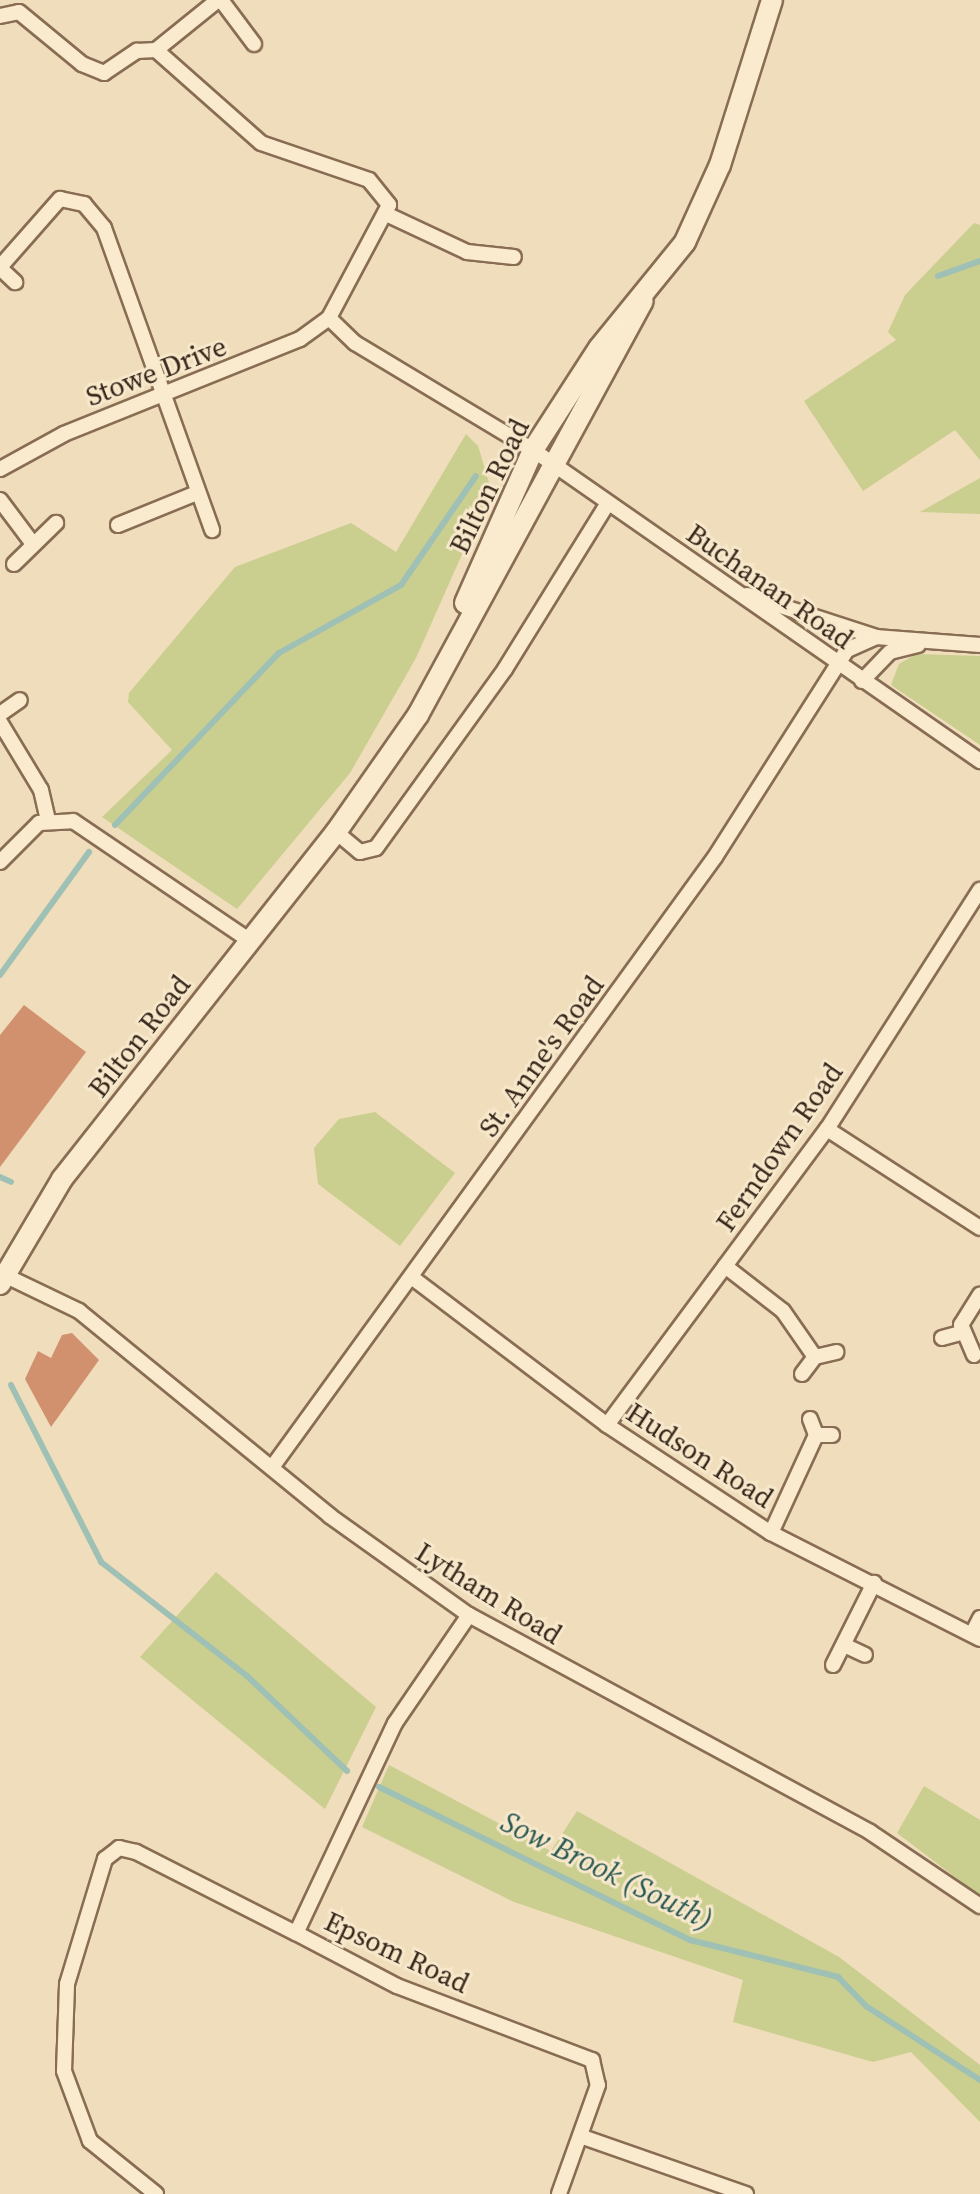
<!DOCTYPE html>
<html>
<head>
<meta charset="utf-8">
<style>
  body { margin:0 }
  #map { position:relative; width:980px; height:2194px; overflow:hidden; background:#f0ddbb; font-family:"Source Serif 4",serif }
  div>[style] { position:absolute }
  .green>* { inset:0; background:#cace8f }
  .stream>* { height:6px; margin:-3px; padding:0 3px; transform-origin:3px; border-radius:3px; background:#9fc0b5 }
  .building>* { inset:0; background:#d1916e }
  .roads { filter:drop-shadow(2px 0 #886d54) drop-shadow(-2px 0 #886d54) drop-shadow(0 2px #886d54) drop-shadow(0 -2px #886d54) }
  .street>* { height:14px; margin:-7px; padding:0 7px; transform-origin:7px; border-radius:7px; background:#fbebce }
  .secondary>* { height:20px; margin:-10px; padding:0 10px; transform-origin:10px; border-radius:10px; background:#fbebce }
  span { translate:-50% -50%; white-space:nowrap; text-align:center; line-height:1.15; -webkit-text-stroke:6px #f7e8cb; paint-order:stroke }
  .street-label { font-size:28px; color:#36261a }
  .water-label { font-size:30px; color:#285751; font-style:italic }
</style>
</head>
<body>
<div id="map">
  <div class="green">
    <i style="clip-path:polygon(974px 223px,980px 225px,980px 460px,955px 430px,863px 491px,804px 401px,896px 340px,888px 332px,905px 295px)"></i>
    <i style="clip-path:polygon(466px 434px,478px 446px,491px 489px,416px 658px,350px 773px,237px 909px,102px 817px,172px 750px,128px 702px,129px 693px,235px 567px,351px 523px,396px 552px)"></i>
    <i style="clip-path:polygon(980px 478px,980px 514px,920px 512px)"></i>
    <i style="clip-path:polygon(916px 654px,980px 656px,980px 745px,891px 685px,899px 664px)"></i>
    <i style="clip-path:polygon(375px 1112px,455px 1173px,400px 1246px,318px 1184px,314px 1148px,339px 1119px)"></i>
    <i style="clip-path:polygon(216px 1572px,376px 1707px,325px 1809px,140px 1657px)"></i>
    <i style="clip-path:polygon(389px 1765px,551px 1851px,577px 1811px,839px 1957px,980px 2065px,980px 2122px,911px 2052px,873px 2062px,733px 2022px,743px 1980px,514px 1902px,362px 1827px)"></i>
    <i style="clip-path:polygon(924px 1786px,980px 1820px,980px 1896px,897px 1833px)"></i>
  </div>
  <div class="stream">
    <i style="left:938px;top:276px;width:45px;rotate:-19.7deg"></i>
    <i style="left:115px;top:825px;width:238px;rotate:-46.4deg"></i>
    <i style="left:279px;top:653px;width:140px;rotate:-29.1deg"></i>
    <i style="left:401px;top:585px;width:132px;rotate:-55.5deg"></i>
    <i style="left:0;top:975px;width:152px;rotate:-54.1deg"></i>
    <i style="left:0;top:1177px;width:12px;rotate:24deg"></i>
    <i style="left:11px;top:1385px;width:199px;rotate:63deg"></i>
    <i style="left:101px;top:1562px;width:185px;rotate:38deg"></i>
    <i style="left:247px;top:1676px;width:138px;rotate:43.5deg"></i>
    <i style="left:379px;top:1787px;width:347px;rotate:26.2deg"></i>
    <i style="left:690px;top:1940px;width:153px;rotate:14deg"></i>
    <i style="left:838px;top:1977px;width:40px;rotate:46deg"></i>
    <i style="left:866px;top:2006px;width:136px;rotate:33deg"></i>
  </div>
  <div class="building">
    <i style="clip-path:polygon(24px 1005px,86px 1052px,0 1167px,0 1035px)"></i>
    <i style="clip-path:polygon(72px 1333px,99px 1360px,51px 1427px,25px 1379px,38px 1351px,51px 1358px,62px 1335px)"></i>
  </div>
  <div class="roads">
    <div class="street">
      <i style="left:221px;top:0;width:55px;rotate:53.1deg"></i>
      <i style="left:0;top:16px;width:19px;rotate:-12deg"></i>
      <i style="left:19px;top:12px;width:82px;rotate:39.5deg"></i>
      <i style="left:82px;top:64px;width:24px;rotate:22deg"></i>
      <i style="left:104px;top:73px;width:40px;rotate:-34deg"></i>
      <i style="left:137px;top:51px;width:19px;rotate:-3deg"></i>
      <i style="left:156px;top:50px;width:140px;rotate:41.5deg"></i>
      <i style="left:261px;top:143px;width:114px;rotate:18.9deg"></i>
      <i style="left:369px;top:180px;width:32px;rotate:51deg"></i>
      <i style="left:389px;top:205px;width:128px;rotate:118deg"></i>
      <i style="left:329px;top:318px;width:36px;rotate:144deg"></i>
      <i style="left:300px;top:339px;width:254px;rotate:158.1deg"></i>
      <i style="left:64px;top:434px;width:73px;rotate:151.3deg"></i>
      <i style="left:156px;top:50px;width:80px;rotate:-38.9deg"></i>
      <i style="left:386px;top:214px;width:89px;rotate:25.1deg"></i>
      <i style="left:467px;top:252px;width:47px;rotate:6.1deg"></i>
      <i style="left:0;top:267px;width:91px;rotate:-48.6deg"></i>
      <i style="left:60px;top:199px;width:25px;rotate:12deg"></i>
      <i style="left:84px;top:204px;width:31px;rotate:50deg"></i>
      <i style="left:104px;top:228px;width:321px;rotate:70.3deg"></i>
      <i style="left:0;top:268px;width:21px;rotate:43deg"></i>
      <i style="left:329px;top:318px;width:36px;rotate:44deg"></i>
      <i style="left:355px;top:343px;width:208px;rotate:31deg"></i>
      <i style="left:533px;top:450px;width:545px;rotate:34.83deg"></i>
      <i style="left:0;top:500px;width:55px;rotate:53.1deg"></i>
      <i style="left:118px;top:525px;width:85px;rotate:-22.1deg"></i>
      <i style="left:14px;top:564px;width:59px;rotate:-44.3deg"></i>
      <i style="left:747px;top:595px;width:136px;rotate:18deg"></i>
      <i style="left:862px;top:681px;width:40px;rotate:-46deg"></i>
      <i style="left:890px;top:652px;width:29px;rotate:-14deg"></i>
      <i style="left:0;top:714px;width:24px;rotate:-35deg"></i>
      <i style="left:0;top:722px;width:79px;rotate:58.9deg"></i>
      <i style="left:41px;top:790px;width:32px;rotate:77deg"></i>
      <i style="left:336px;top:832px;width:31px;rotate:40deg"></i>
      <i style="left:360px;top:852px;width:16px;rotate:-14deg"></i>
      <i style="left:376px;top:848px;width:221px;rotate:-54.2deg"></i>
      <i style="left:505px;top:669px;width:195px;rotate:-58.2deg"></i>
      <i style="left:0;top:862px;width:55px;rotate:-45deg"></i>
      <i style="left:39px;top:823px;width:34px;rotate:-3deg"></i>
      <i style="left:73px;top:821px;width:214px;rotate:34.1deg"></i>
      <i style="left:827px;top:1129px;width:182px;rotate:32.9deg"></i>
      <i style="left:725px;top:1266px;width:73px;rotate:37.8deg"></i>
      <i style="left:783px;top:1311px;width:56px;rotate:55.2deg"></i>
      <i style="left:0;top:1273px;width:88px;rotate:25.7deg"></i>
      <i style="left:79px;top:1311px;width:324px;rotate:39.2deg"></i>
      <i style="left:330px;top:1516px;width:171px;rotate:35.5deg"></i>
      <i style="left:469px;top:1615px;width:456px;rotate:28.4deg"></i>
      <i style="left:870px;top:1832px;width:133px;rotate:33.9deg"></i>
      <i style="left:414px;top:1279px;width:242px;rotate:37.1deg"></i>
      <i style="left:607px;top:1425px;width:196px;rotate:33.4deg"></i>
      <i style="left:771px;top:1533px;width:234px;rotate:26.9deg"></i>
      <i style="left:942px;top:1338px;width:20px;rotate:-15deg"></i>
      <i style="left:974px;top:1355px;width:33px;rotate:-113deg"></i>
      <i style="left:961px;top:1325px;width:36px;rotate:-58deg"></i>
      <i style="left:802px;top:1374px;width:21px;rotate:-53deg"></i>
      <i style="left:815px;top:1357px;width:22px;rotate:-13deg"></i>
      <i style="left:810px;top:1419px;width:17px;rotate:69deg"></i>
      <i style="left:816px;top:1435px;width:16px"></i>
      <i style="left:607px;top:1425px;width:369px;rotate:-53.4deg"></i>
      <i style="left:827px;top:1129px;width:284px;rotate:-57.4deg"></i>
      <i style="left:273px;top:1466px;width:752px;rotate:-54.03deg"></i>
      <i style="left:715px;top:857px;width:246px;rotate:-57.5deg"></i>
      <i style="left:847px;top:650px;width:32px;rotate:-24deg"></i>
      <i style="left:876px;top:637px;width:104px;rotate:4.4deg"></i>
      <i style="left:771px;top:1533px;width:108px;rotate:-65.3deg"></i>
      <i style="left:469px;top:1615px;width:131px;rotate:124.4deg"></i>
      <i style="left:395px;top:1723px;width:232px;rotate:115.2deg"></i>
      <i style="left:296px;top:1933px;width:114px;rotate:27.7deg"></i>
      <i style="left:397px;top:1986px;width:209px;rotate:20.8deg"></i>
      <i style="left:592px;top:2060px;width:26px;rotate:77deg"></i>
      <i style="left:598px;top:2085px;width:116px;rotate:109.7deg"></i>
      <i style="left:972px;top:1634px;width:18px;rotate:-63deg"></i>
      <i style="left:844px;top:1645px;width:23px;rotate:25deg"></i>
      <i style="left:833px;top:1665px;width:92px;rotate:-63.4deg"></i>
      <i style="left:580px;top:2136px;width:176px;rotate:19.3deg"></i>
      <i style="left:156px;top:2194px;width:85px;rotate:-141.2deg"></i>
      <i style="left:90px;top:2141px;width:75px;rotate:-110.4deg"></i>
      <i style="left:64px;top:2071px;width:87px;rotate:-88deg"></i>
      <i style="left:67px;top:1984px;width:131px;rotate:-73.1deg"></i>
      <i style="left:105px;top:1859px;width:18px;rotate:-38deg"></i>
      <i style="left:119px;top:1848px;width:17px;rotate:13deg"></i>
      <i style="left:136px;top:1852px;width:179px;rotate:26.9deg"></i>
    </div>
    <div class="secondary">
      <i style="left:465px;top:603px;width:167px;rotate:-66deg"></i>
      <i style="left:533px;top:450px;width:121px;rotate:-57.1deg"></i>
      <i style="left:599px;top:348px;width:136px;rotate:-50.9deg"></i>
      <i style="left:685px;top:242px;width:85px;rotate:-65.6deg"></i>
      <i style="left:720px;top:165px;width:173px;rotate:-72.5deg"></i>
      <i style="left:0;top:1284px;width:122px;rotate:-59.4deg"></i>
      <i style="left:62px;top:1179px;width:442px;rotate:-51.7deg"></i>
      <i style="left:336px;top:832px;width:143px;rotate:-55deg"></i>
      <i style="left:418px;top:715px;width:471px;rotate:-61.5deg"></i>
    </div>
  </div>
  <div class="street-label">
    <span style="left:156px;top:371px;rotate:-21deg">Stowe Drive</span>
    <span style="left:489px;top:486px;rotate:-64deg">Bilton Road</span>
    <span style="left:770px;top:586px;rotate:35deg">Buchanan Road</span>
    <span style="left:139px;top:1036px;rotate:-52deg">Bilton Road</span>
    <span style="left:541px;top:1056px;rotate:-54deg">St. Anne's Road</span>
    <span style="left:779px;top:1147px;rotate:-55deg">Ferndown Road</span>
    <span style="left:700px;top:1455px;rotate:33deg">Hudson Road</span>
    <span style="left:489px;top:1593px;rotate:32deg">Lytham Road</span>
    <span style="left:397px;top:1952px;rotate:25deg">Epsom Road</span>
  </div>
  <div class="water-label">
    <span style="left:607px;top:1871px;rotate:26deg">Sow Brook (South)</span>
  </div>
</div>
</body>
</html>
